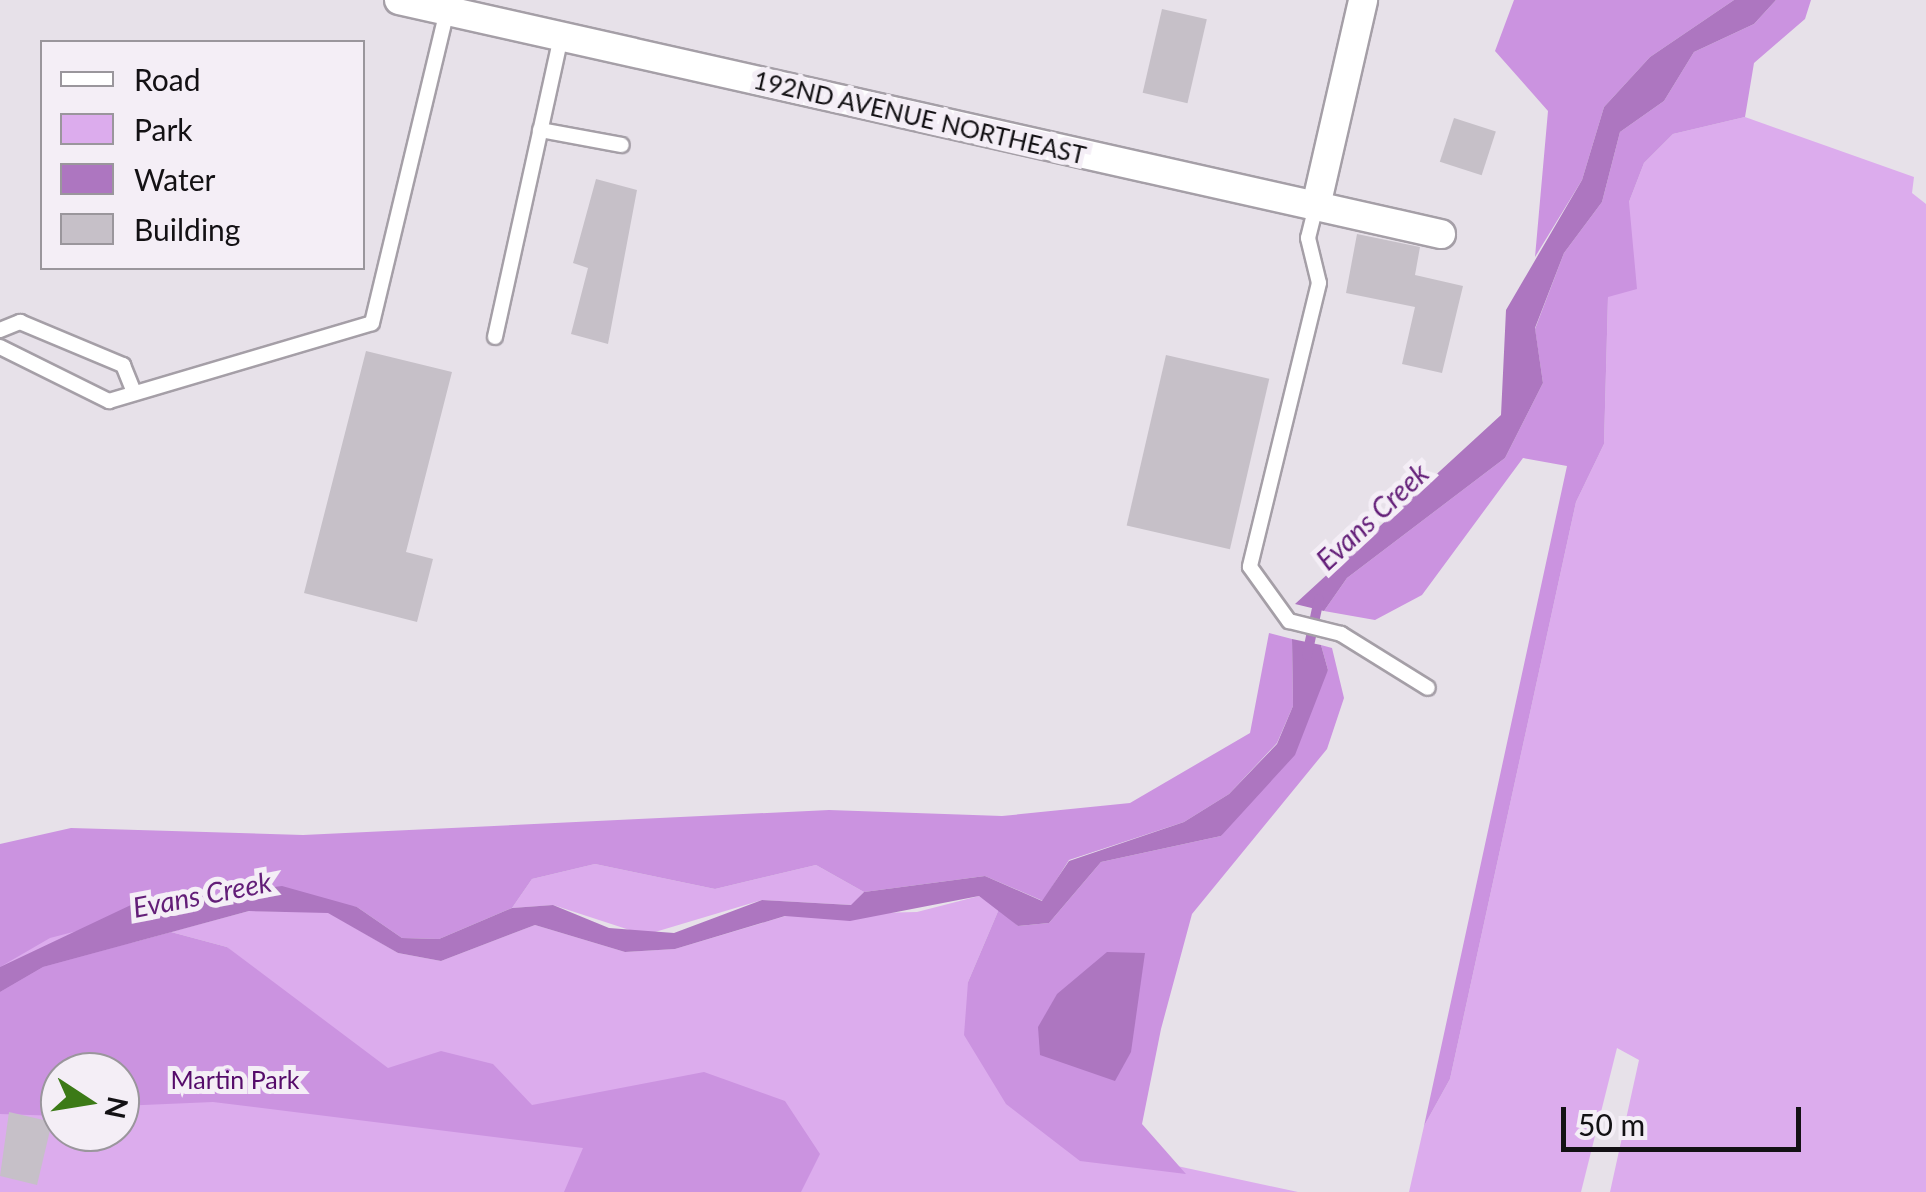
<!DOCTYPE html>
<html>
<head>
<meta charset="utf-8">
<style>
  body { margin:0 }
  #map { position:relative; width:1926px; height:1192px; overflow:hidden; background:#e7e1e9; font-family:Lato,sans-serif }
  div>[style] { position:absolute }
  .green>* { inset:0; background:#dcaced }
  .forest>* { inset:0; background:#cb93e0 }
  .water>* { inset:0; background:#ad76c0 }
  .stream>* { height:10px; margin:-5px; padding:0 5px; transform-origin:5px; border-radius:5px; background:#ad76c0 }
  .building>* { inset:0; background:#c6c0c8; transform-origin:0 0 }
  .roads { filter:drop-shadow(2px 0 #a59fa7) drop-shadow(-2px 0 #a59fa7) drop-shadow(0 2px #a59fa7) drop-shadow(0 -2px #a59fa7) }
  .lane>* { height:14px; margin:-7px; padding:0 7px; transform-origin:7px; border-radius:7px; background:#fff }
  .street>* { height:28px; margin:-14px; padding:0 14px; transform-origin:14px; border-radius:14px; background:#fff }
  span { translate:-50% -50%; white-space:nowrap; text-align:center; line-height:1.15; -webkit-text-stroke:10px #f4eef6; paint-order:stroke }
  .street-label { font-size:25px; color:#131114 }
  .park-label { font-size:25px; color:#550b6a }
  .water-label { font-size:28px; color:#631e78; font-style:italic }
  .legend { position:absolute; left:40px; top:40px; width:325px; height:230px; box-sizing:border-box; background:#f4eef6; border:2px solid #9a969c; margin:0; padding:12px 18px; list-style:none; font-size:30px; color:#131114 }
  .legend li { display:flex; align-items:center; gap:20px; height:50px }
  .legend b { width:50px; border:2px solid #9a969c }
  .north { position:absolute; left:40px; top:1052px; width:100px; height:100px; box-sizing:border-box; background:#f4eef6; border:2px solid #9a969c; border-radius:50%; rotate:102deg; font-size:28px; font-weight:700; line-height:40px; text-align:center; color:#131114 }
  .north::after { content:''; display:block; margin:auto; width:35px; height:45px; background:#3c7a17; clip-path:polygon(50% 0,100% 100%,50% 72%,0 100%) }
  .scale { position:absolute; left:1561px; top:1107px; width:240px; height:45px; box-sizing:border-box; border:5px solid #131114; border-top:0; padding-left:12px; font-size:30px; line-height:35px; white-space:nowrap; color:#131114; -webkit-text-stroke:8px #f4eef6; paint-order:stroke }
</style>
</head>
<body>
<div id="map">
  <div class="green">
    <i style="clip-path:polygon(1745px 117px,1914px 177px,1912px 193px,1926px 204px,1926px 1192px,1610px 1192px,1639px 1060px,1617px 1048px,1581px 1192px,1409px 1192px,1424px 1126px,1450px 1079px,1576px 502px,1604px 444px,1608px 297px,1629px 202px,1644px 163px,1673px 134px)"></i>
    <i style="clip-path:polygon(595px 864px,715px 889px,816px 865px,864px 892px,852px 905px,762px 900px,645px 935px,553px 905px,512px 908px,532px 879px)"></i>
    <i style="clip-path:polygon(evenodd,979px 896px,999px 909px,968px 982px,1052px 1139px,1298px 1192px,0 1192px,0 914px,248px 967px,227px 947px,171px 932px,249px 911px,328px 912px,398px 953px,441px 961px,535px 925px,625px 952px,675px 949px,789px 915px,917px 912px,979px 896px,60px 1072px,120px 1072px,120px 1132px,60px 1132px,60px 1072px)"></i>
  </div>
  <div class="forest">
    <i style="clip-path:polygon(1514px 0,1734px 0,1650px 57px,1604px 107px,1582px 180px,1535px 257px,1548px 111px,1495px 51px)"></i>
    <i style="clip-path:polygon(1776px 0,1811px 0,1805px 19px,1754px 63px,1745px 117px,1673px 134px,1644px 163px,1629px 202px,1637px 289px,1608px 297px,1604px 444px,1576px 502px,1450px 1079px,1424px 1126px,1567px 466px,1523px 458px,1422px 595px,1375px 620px,1324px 611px,1347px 578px,1505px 458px,1543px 383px,1535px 329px,1564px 253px,1602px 202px,1620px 132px,1664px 101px,1694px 52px,1754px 24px)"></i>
    <i style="clip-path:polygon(1269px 633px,1292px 639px,1293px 706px,1277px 743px,1229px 794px,1184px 822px,1069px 860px,1043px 901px,985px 876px,864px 892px,816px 865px,715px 889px,595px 864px,532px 879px,512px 908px,439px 939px,402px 938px,357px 907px,219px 894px,50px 938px,0 967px,0 844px,71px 828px,303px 835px,829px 810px,1002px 816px,1130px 803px,1250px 733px)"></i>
    <i style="clip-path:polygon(1321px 645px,1332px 648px,1344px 698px,1327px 749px,1192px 914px,1161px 1029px,1142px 1124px,1186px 1174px,1080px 1161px,1006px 1104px,964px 1035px,968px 982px,999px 909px,1018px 926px,1049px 923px,1101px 862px,1221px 836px,1328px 670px)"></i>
    <i style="clip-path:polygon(171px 932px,227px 947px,388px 1068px,441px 1051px,493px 1064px,532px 1105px,704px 1072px,785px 1101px,820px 1154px,801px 1192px,564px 1192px,583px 1148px,213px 1102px,120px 1106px,120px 1072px,60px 1072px,60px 1116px,0 1114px,0 992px,43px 967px)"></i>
  </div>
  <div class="water">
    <i style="clip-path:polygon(1734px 0,1776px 0,1754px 24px,1694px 52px,1664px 101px,1620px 132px,1602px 202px,1564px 253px,1535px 328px,1543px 383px,1505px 458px,1347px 578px,1324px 611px,1295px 604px,1501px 415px,1506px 310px,1582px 180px,1604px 107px,1650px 57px)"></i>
    <i style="clip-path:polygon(1292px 639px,1321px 645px,1328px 670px,1295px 755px,1221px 836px,1101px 862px,1049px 923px,1018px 926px,979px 896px,850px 921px,785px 916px,675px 949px,625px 952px,535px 925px,441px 961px,398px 953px,328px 913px,249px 911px,43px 967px,0 992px,0 967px,133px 904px,163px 915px,219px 894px,282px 886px,357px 907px,402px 938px,439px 939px,512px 908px,553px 905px,609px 928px,674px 933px,762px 900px,851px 905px,864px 892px,985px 876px,1042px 901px,1069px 861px,1184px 822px,1229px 794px,1277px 744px,1293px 706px)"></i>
    <i style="clip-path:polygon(1107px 952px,1145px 953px,1131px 1052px,1115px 1081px,1040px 1055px,1038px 1027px,1057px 994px)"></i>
  </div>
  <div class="stream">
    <i style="left:1307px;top:655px;width:57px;rotate:-77.9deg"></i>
  </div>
  <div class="building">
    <i style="left:1162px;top:9px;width:46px;height:86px;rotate:13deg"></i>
    <i style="left:1454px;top:118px;width:44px;height:46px;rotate:18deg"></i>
    <i style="clip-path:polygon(596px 179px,637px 190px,608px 344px,571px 334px,588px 268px,573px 263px)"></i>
    <i style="clip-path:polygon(1357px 234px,1420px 247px,1415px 275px,1463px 286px,1442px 373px,1402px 364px,1415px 307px,1346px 293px)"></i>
    <i style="clip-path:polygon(366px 351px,452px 372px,406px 552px,433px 559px,417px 622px,304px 593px)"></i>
    <i style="left:1166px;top:355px;width:106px;height:175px;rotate:13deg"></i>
    <i style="clip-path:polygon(9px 1112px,52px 1122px,37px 1185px,0 1176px)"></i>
  </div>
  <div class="roads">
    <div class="lane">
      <i style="left:540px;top:130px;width:83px;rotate:10.4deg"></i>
      <i style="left:1316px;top:206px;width:33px;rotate:104deg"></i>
      <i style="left:1308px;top:238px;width:46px;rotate:76.3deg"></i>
      <i style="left:1319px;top:283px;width:292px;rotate:103.7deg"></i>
      <i style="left:1250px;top:567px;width:67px;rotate:54.2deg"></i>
      <i style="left:1289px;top:621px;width:54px;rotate:14deg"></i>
      <i style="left:1341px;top:634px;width:102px;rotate:31.8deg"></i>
      <i style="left:0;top:330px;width:22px;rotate:-22deg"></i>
      <i style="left:20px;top:322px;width:112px;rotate:22.7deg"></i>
      <i style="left:123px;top:365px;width:27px;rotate:68deg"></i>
      <i style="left:495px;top:337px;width:307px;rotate:-77.6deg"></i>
      <i style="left:0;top:347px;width:122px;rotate:26.4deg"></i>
      <i style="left:109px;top:401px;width:274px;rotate:-16.5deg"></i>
      <i style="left:372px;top:323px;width:322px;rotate:-76.5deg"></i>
    </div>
    <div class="street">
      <i style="left:399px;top:0;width:1068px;rotate:12.66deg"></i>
      <i style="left:1316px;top:206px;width:211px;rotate:-77.1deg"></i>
    </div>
  </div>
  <div class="street-label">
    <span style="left:920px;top:117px;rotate:13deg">192ND AVENUE NORTHEAST</span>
  </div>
  <div class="park-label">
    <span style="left:235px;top:1079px">Martin Park</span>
  </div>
  <div class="water-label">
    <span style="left:1372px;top:516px;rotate:-43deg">Evans Creek</span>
    <span style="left:202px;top:894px;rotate:-11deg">Evans Creek</span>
  </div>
  <ul class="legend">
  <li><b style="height:12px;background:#fff"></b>Road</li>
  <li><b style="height:28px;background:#dcaced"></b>Park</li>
  <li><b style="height:28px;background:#ad76c0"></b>Water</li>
  <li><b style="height:28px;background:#c6c0c8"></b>Building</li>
  </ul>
  <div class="north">N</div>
  <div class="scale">50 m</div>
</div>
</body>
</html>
